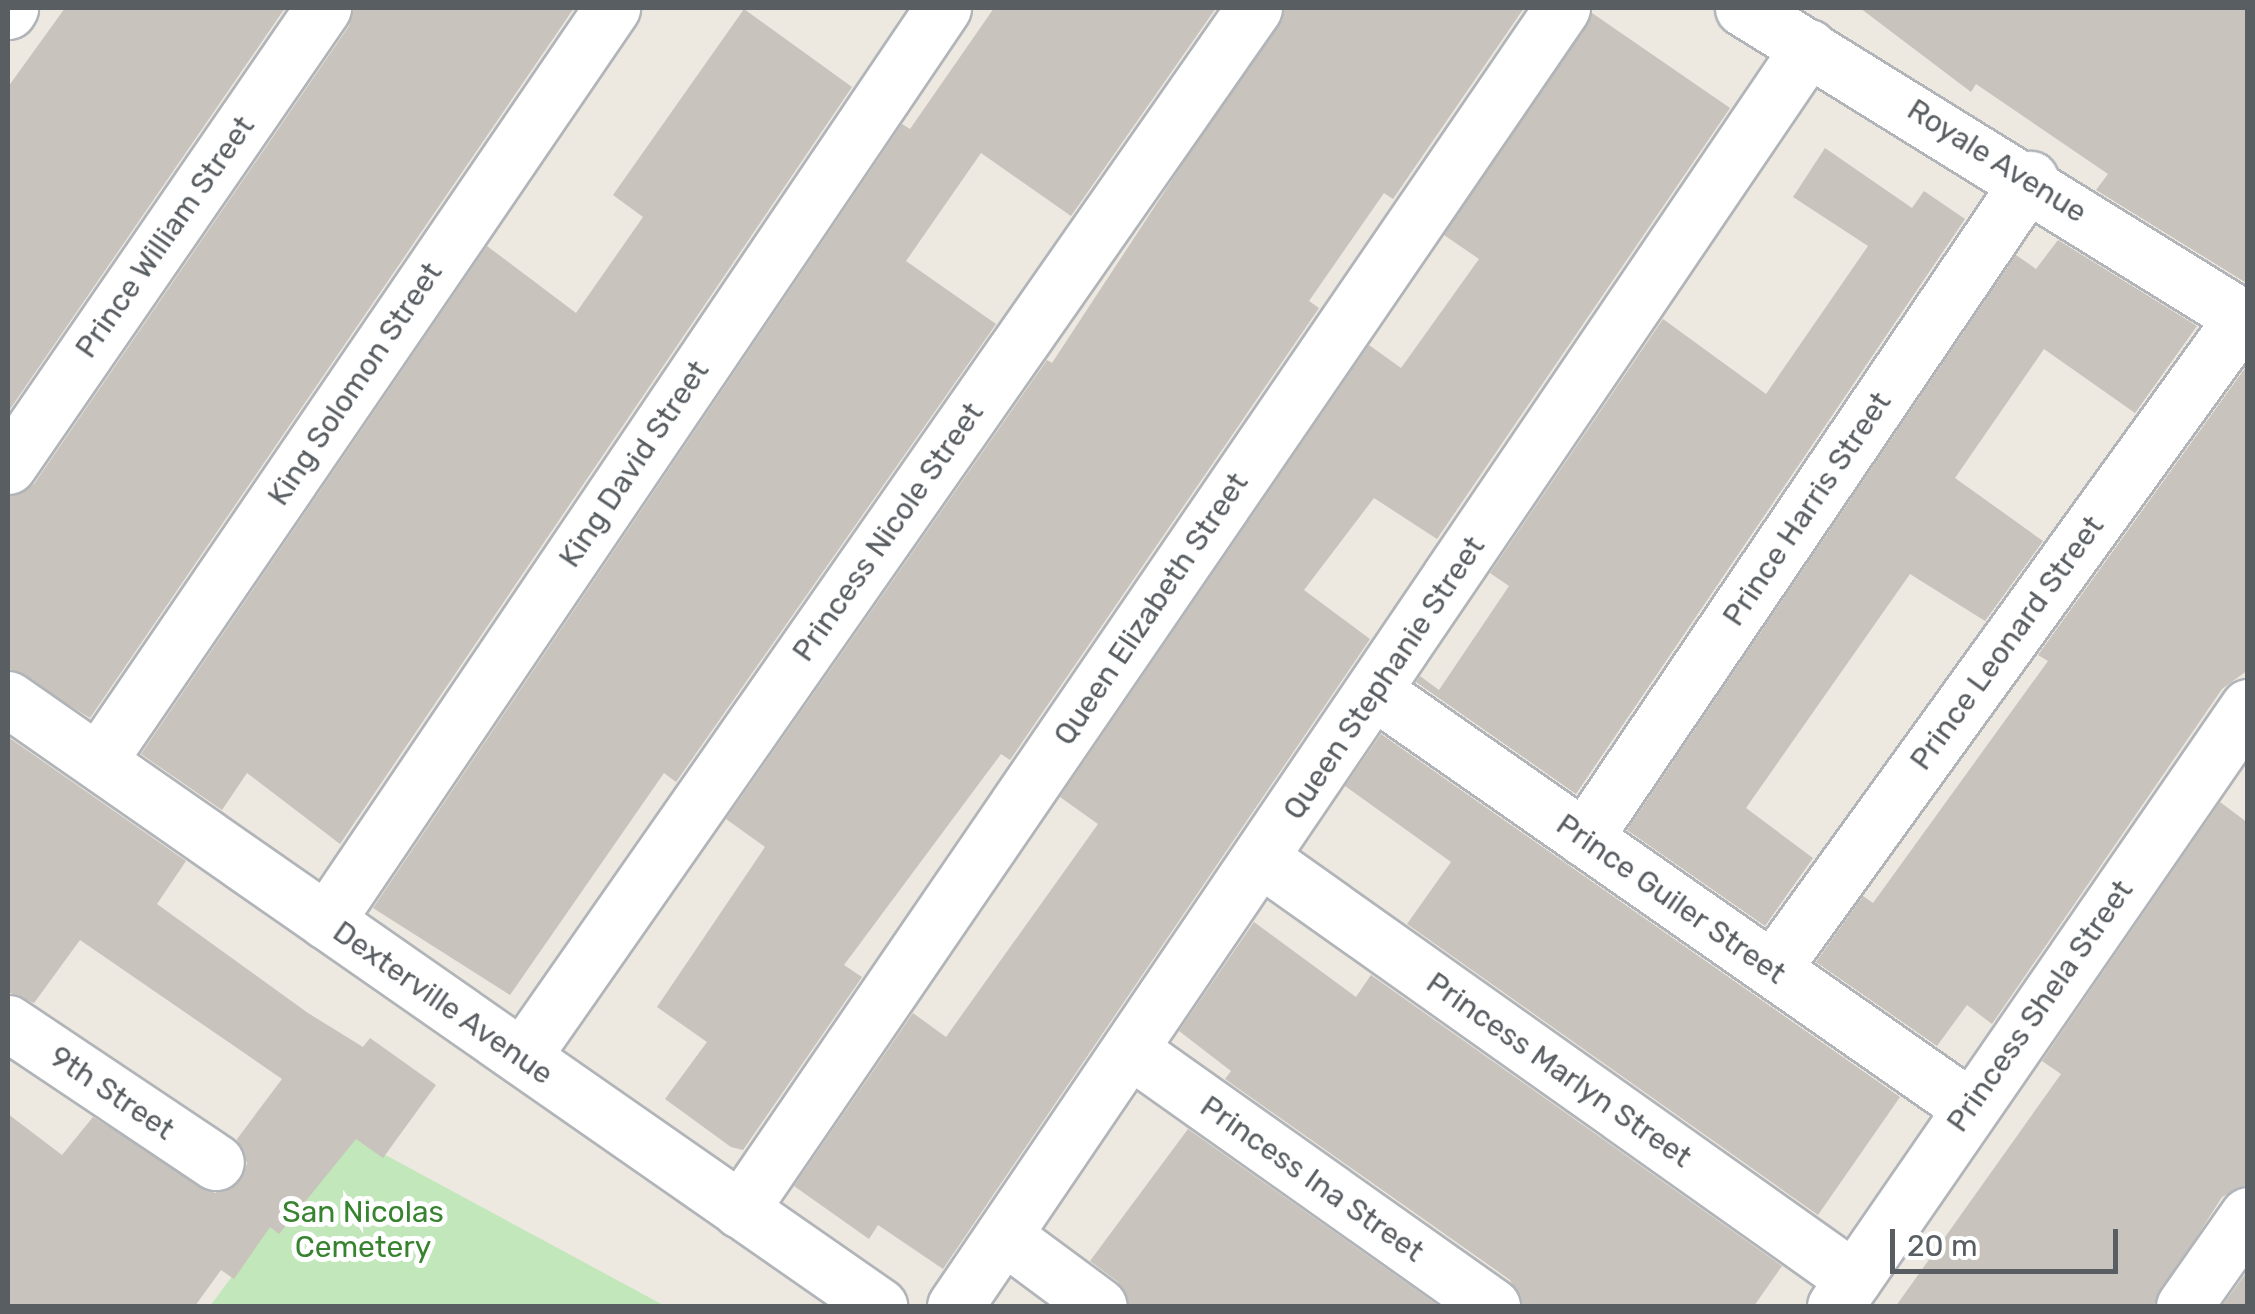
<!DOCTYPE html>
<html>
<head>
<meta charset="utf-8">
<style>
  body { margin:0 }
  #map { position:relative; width:2255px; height:1314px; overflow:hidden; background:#ede8e0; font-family:Rubik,sans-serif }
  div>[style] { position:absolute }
  .green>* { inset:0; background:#c1e7ba }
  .building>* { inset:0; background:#c8c3bd }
  .roads { filter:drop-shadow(2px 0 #b1b5b9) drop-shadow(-2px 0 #b1b5b9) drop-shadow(0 2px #b1b5b9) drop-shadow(0 -2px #b1b5b9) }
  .minor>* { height:55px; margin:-27.5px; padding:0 27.5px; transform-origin:27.5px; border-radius:27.5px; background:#fff }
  span { translate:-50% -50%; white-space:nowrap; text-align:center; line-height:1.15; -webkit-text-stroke:10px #fff; paint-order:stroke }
  .street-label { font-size:30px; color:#595e62 }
  .park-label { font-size:30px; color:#38832f }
  .frame { position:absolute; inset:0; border:10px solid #595e62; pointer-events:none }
  .scale { position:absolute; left:1890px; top:1229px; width:228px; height:45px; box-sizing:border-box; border:5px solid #595e62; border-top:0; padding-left:12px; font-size:30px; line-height:35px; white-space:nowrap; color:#595e62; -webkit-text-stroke:8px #fff; paint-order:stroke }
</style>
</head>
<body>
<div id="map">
  <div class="green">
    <i style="clip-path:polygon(341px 1131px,665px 1306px,210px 1306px)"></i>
  </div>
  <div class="building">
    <i style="clip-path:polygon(65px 8px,285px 8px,8px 412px,8px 87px)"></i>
    <i style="clip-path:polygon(354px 8px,574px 8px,90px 718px,8px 668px,8px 497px,34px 484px,349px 26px)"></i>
    <i style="clip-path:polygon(994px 8px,1216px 8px,1071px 216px,981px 153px,906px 261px,996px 324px,676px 782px,664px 773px,510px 995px,373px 908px,902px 124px,910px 129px)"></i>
    <i style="clip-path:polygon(1285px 8px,1524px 8px,1393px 199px,1384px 193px,1309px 301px,1319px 308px,1010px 760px,1001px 754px,844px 965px,862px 977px,743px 1150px,731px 1147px,665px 1099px,707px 1042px,657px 1007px,765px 847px,726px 819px,1047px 360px,1052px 363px)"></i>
    <i style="clip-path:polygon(1860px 8px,2248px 8px,2248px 284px,2096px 190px,2108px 174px,1976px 84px,1971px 92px)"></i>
    <i style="clip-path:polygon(744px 9px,852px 87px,340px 844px,247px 773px,222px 810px,141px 754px,487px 246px,576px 313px,643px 217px,613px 195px)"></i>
    <i style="clip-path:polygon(1592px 13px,1730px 108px,1437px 539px,1374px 498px,1304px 590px,1370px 639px,943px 1269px,878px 1225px,869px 1239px,794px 1186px,913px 1013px,946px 1037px,1098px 824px,1060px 797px,1369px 345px,1401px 368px,1479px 259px,1444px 235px)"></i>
    <i style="clip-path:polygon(1825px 148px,1912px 208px,1924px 191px,1965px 219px,1576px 794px,1416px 682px,1420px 676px,1439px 690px,1509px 586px,1490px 573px,1663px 319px,1766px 394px,1868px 246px,1793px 197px)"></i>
    <i style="clip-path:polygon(2058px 240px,2197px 326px,2135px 413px,2044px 349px,1955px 478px,2043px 541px,1985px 621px,1910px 574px,1746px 808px,1813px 858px,1765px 926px,1627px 830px,2016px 255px,2036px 269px)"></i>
    <i style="clip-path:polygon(2248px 364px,2248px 670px,2222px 689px,1992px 1024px,1967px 1005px,1937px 1046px,1816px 962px,1863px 896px,1873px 903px,2048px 661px,2038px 655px)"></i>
    <i style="clip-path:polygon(1381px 734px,1900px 1097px,1818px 1215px,1407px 924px,1451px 862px,1345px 786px)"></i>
    <i style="clip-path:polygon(8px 737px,186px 861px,157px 904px,308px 1013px,363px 1047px,370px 1038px,436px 1085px,383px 1158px,356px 1139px,279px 1234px,270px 1227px,234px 1279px,221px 1270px,195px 1306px,8px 1306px,8px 1114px,62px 1155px,93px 1117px,215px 1193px,242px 1178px,247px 1163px,237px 1139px,282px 1079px,80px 940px,34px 1003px,8px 992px)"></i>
    <i style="clip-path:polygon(2220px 802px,2248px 823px,2248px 1184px,2222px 1197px,2153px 1306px,1896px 1306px,2061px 1074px,2042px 1061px)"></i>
    <i style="clip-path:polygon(1254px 922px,1356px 997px,1371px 975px,1782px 1266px,1754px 1306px,1523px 1306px,1510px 1280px,1225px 1079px,1231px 1071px,1179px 1031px)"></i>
    <i style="clip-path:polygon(1188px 1129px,1439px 1306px,1130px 1306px,1118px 1282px,1090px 1261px)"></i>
    <i style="clip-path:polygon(2248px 1270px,2248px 1306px,2222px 1306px)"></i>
  </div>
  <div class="roads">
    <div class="minor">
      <i style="left:1743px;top:8px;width:594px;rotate:31.79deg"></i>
      <i style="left:8px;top:11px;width:4px;rotate:-56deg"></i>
      <i style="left:8px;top:466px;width:556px;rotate:-55.48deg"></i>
      <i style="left:1374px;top:691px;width:725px;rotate:34.94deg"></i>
      <i style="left:8px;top:699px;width:1062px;rotate:34.87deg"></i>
      <i style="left:98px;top:761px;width:912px;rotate:-55.68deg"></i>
      <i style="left:1584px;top:838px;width:796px;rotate:-55.91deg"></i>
      <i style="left:1263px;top:860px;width:724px;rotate:35.34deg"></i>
      <i style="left:326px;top:921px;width:1102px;rotate:-55.95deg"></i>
      <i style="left:1772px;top:969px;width:803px;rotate:-54.17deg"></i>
      <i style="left:8px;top:1023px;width:250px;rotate:33.8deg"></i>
      <i style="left:1133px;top:1052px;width:440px;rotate:35.3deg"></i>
      <i style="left:522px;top:1057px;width:1279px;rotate:-55.09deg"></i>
      <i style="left:740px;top:1210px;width:1456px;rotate:-55.63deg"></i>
      <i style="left:1007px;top:1238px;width:114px;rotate:36.5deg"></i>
      <i style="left:955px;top:1306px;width:1521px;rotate:-55.85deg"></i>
      <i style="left:1835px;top:1306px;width:728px;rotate:-55.41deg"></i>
      <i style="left:2184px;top:1306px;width:111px;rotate:-54.9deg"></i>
    </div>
  </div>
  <div class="street-label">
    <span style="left:1997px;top:161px;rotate:32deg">Royale Avenue</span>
    <span style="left:165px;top:237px;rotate:-55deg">Prince William Street</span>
    <span style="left:355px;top:384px;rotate:-56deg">King Solomon Street</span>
    <span style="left:634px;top:464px;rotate:-56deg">King David Street</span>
    <span style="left:1807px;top:509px;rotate:-56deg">Prince Harris Street</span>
    <span style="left:888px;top:532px;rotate:-55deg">Princess Nicole Street</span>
    <span style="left:1151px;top:609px;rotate:-56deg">Queen Elizabeth Street</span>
    <span style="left:2007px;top:643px;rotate:-54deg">Prince Leonard Street</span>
    <span style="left:1384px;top:678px;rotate:-56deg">Queen Stephanie Street</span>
    <span style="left:1671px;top:899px;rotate:35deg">Prince Guiler Street</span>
    <span style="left:443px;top:1003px;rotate:35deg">Dexterville Avenue</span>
    <span style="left:2040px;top:1006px;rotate:-55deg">Princess Shela Street</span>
    <span style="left:1559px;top:1070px;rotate:35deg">Princess Marlyn Street</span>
    <span style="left:112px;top:1093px;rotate:34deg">9th Street</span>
    <span style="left:1312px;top:1179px;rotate:35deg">Princess Ina Street</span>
  </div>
  <div class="park-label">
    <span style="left:363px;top:1229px">San Nicolas<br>Cemetery</span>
  </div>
  <div class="frame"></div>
  <div class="scale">20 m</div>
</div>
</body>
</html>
